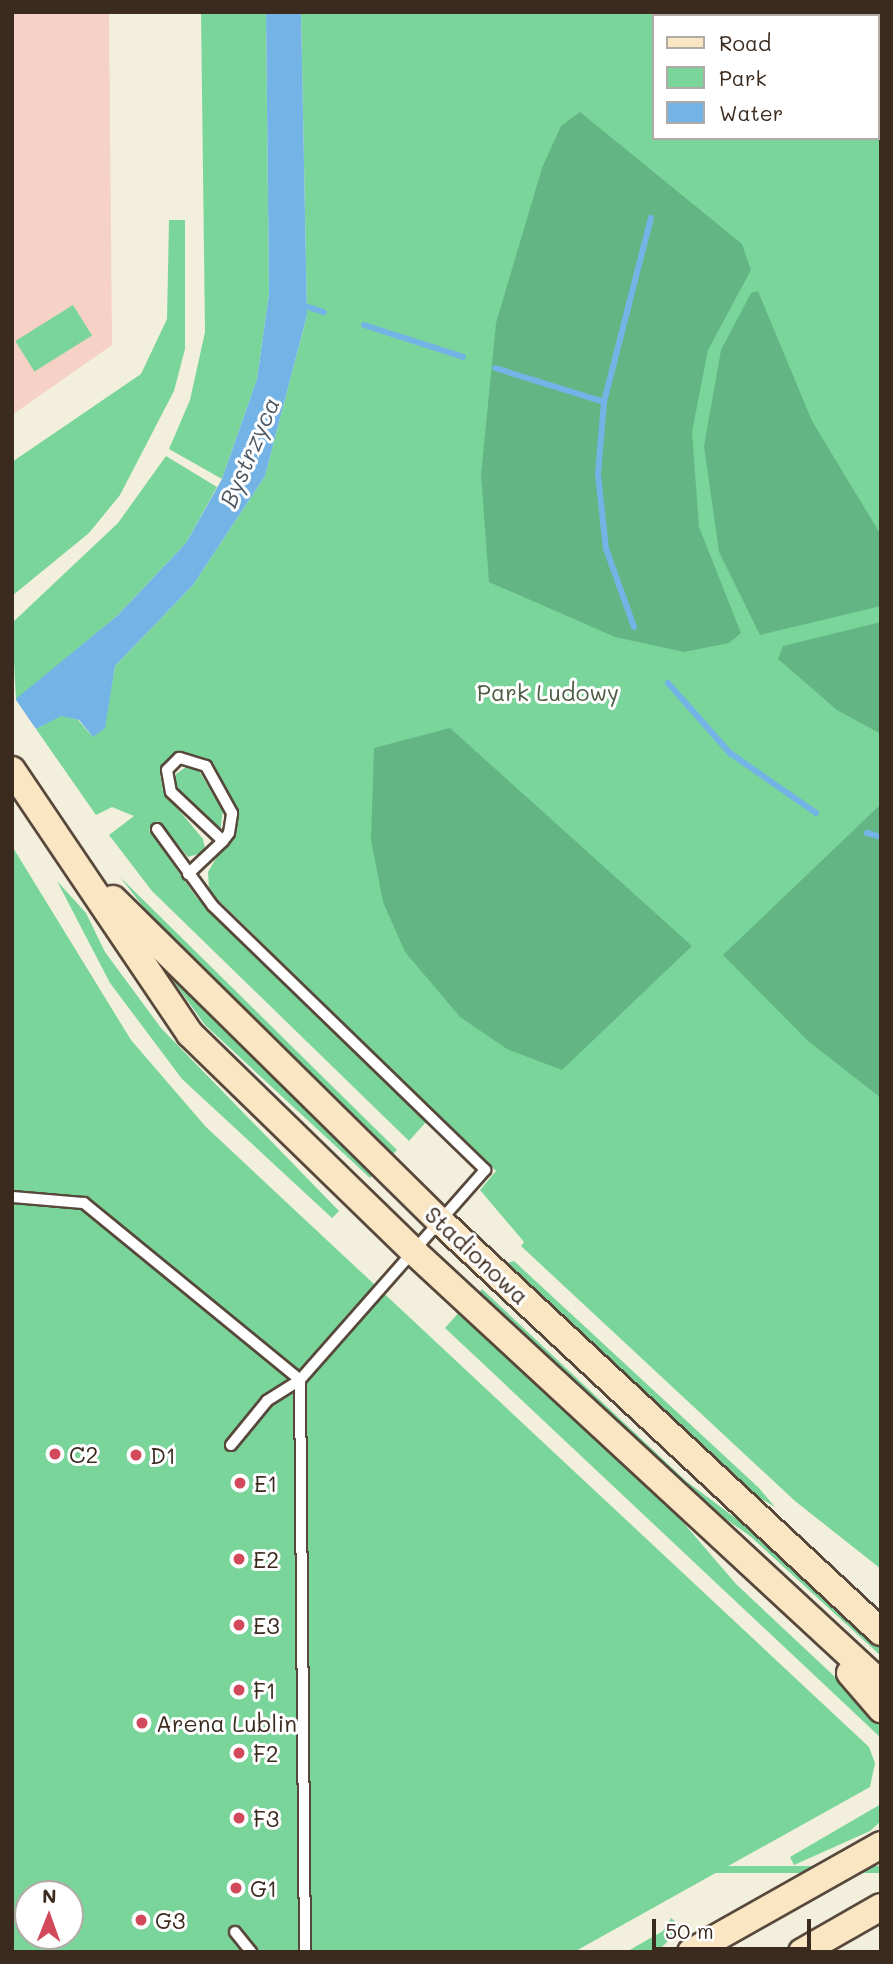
<!DOCTYPE html>
<html>
<head>
<meta charset="utf-8">
<style>
  body { margin:0 }
  #map { position:relative; width:893px; height:1964px; overflow:hidden; background:#f3efdd; font-family:Mali,sans-serif }
  div>[style] { position:absolute }
  .built>* { inset:0; background:#f6d1c5 }
  .green>* { inset:0; background:#7ad59b; transform-origin:0 0 }
  .forest>* { inset:0; background:#63b683 }
  .water>* { inset:0; background:#73b3e6 }
  .pier>* { inset:0; background:#f3efdd }
  .stream>* { height:6px; margin:-3px; padding:0 3px; transform-origin:3px; border-radius:3px; background:#73b3e6 }
  .roads { filter:drop-shadow(2px 0 #57483b) drop-shadow(-2px 0 #57483b) drop-shadow(0 2px #57483b) drop-shadow(0 -2px #57483b) }
  .lane>* { height:10px; margin:-5px; padding:0 5px; transform-origin:5px; border-radius:5px; background:#fff }
  .secondary>* { height:26px; margin:-13px; padding:0 13px; transform-origin:13px; border-radius:13px; background:#fbe6c4 }
  .dots>* { width:19px; height:19px; translate:-50% -50%; box-sizing:border-box; border:4px solid #fff; border-radius:50% }
  span { translate:-50% -50%; white-space:nowrap; text-align:center; line-height:1.15; -webkit-text-stroke:6px #fff; paint-order:stroke }
  .park-label { font-size:23px; color:#4e5d44 }
  .street-label { font-size:23px; color:#3b2a1e }
  .poi-label { font-size:23px; color:#3b2a1e }
  .left { translate:0 -50%; text-align:left }
  .water-label { font-size:24px; color:#4f5a64; font-style:italic }
  .frame { position:absolute; inset:0; border:14px solid #3b2a1e; pointer-events:none }
  .legend { position:absolute; left:652px; top:14px; width:228px; height:126px; box-sizing:border-box; background:#fff; border:2px solid #b1aaa5; margin:0; padding:9px 12px; list-style:none; font-size:21px; color:#3b2a1e }
  .legend li { display:flex; align-items:center; gap:14px; height:35px }
  .legend b { width:35px; border:2px solid #b1aaa5 }
  .north { position:absolute; left:14px; top:1880px; width:70px; height:70px; box-sizing:border-box; background:#fff; border:2px solid #b1aaa5; border-radius:50%; rotate:1deg; font-size:19px; font-weight:700; line-height:28px; text-align:center; color:#3b2a1e }
  .north::after { content:''; display:block; margin:auto; width:24px; height:32px; background:#d1495b; clip-path:polygon(50% 0,100% 100%,50% 72%,0 100%) }
  .scale { position:absolute; left:652px; top:1919px; width:159px; height:32px; box-sizing:border-box; border:4px solid #3b2a1e; border-top:0; padding-left:9px; font-size:21px; line-height:24px; white-space:nowrap; color:#3b2a1e; -webkit-text-stroke:5px #fff; paint-order:stroke }
</style>
</head>
<body>
<div id="map">
  <div class="built">
    <i style="clip-path:polygon(12px 12px,109px 12px,112px 345px,12px 415px)"></i>
  </div>
  <div class="green">
    <i style="clip-path:polygon(201px 12px,266px 12px,269px 294px,257px 379px,222px 479px,169px 449px,190px 400px,205px 332px)"></i>
    <i style="clip-path:polygon(evenodd,301px 12px,881px 12px,881px 1569px,795px 1501px,521px 1246px,524px 1242px,480px 1190px,496px 1171px,209px 891px,208px 872px,238px 821px,210px 764px,183px 753px,167px 760px,160px 774px,163px 791px,203px 839px,206px 852px,188px 857px,158px 821px,149px 830px,197px 898px,426px 1122px,409px 1141px,152px 891px,109px 835px,134px 816px,112px 807px,96px 815px,36px 729px,61px 715px,78px 720px,93px 737px,104px 728px,115px 666px,193px 585px,265px 476px,307px 315px,301px 12px,653px 16px,877px 16px,877px 138px,653px 138px,653px 16px)"></i>
    <i style="clip-path:polygon(169px 220px,185px 220px,185px 349px,174px 391px,120px 495px,89px 533px,12px 596px,12px 462px,141px 374px,167px 319px)"></i>
    <i style="left:73px;top:305px;width:36px;height:68px;rotate:58deg"></i>
    <i style="clip-path:polygon(166px 456px,217px 487px,186px 543px,117px 616px,16px 700px,12px 623px,118px 523px)"></i>
    <i style="clip-path:polygon(186px 767px,199px 771px,223px 810px,220px 833px,176px 786px,176px 774px)"></i>
    <i style="clip-path:polygon(evenodd,12px 846px,131px 1040px,206px 1127px,869px 1747px,875px 1763px,870px 1787px,574px 1952px,12px 1952px,12px 846px,28px 1894px,70px 1894px,70px 1936px,28px 1936px,28px 1894px)"></i>
    <i style="clip-path:polygon(120px 877px,397px 1150px,391px 1156px,162px 931px)"></i>
    <i style="clip-path:polygon(57px 881px,86px 913px,105px 952px,161px 1028px,339px 1211px,332px 1218px,182px 1079px,110px 983px)"></i>
    <i style="clip-path:polygon(156px 957px,375px 1173px,370px 1178px,205px 1025px)"></i>
    <i style="clip-path:polygon(514px 1261px,759px 1488px,775px 1507px,753px 1494px,505px 1264px)"></i>
    <i style="clip-path:polygon(482px 1289px,686px 1481px,754px 1532px,881px 1648px,881px 1656px,750px 1536px,703px 1503px,478px 1294px)"></i>
    <i style="clip-path:polygon(461px 1310px,669px 1506px,736px 1584px,881px 1720px,881px 1738px,445px 1328px)"></i>
    <i style="clip-path:polygon(881px 1804px,881px 1821px,870px 1831px,794px 1865px,790px 1857px)"></i>
    <i style="left:881px;top:1866px;width:7px;height:171px;rotate:90deg"></i>
    <i style="clip-path:polygon(671px 1918px,682px 1927px,657px 1952px,626px 1952px,663px 1931px)"></i>
  </div>
  <div class="forest">
    <i style="clip-path:polygon(580px 112px,742px 244px,751px 270px,708px 350px,692px 432px,699px 527px,741px 633px,729px 643px,684px 652px,615px 637px,489px 582px,481px 475px,496px 323px,542px 168px,561px 126px)"></i>
    <i style="clip-path:polygon(758px 291px,812px 421px,881px 535px,881px 606px,760px 635px,719px 552px,704px 446px,721px 350px,751px 293px)"></i>
    <i style="clip-path:polygon(881px 622px,881px 734px,837px 710px,778px 659px,783px 646px)"></i>
    <i style="clip-path:polygon(450px 728px,692px 946px,562px 1070px,507px 1049px,460px 1017px,405px 952px,383px 902px,371px 840px,374px 748px)"></i>
    <i style="clip-path:polygon(881px 804px,881px 1098px,808px 1041px,723px 955px)"></i>
  </div>
  <div class="water">
    <i style="clip-path:polygon(266px 12px,301px 12px,307px 315px,265px 476px,193px 585px,115px 666px,105px 728px,93px 737px,79px 720px,61px 716px,36px 729px,12px 702px,117px 616px,186px 543px,222px 479px,257px 379px,269px 294px)"></i>
  </div>
  <div class="pier">
    <i style="clip-path:polygon(14px 697px,38px 732px,12px 751px,12px 698px)"></i>
  </div>
  <div class="stream">
    <i style="left:877px;top:30px;width:4px;rotate:-27deg"></i>
    <i style="left:299px;top:304px;width:26px;rotate:18deg"></i>
    <i style="left:364px;top:325px;width:104px;rotate:17.9deg"></i>
    <i style="left:495px;top:368px;width:114px;rotate:17.3deg"></i>
    <i style="left:634px;top:627px;width:83px;rotate:-109.7deg"></i>
    <i style="left:606px;top:549px;width:75px;rotate:-96.1deg"></i>
    <i style="left:598px;top:474px;width:72px;rotate:-85.2deg"></i>
    <i style="left:604px;top:402px;width:190px;rotate:-75.7deg"></i>
    <i style="left:668px;top:683px;width:94px;rotate:48.5deg"></i>
    <i style="left:730px;top:753px;width:105px;rotate:34.9deg"></i>
    <i style="left:867px;top:833px;width:15px;rotate:16deg"></i>
  </div>
  <div class="roads">
    <div class="lane">
      <i style="left:157px;top:829px;width:95px;rotate:54deg"></i>
      <i style="left:213px;top:906px;width:379px;rotate:44.1deg"></i>
      <i style="left:485px;top:1170px;width:280px;rotate:131.4deg"></i>
      <i style="left:300px;top:1380px;width:39px;rotate:148deg"></i>
      <i style="left:267px;top:1401px;width:57px;rotate:129.3deg"></i>
      <i style="left:188px;top:874px;width:48px;rotate:-43.3deg"></i>
      <i style="left:223px;top:841px;width:10px;rotate:-53deg"></i>
      <i style="left:229px;top:833px;width:20px;rotate:-81deg"></i>
      <i style="left:232px;top:813px;width:54px;rotate:-119deg"></i>
      <i style="left:206px;top:766px;width:28px;rotate:-163deg"></i>
      <i style="left:179px;top:758px;width:17px;rotate:135deg"></i>
      <i style="left:167px;top:770px;width:22px;rotate:80deg"></i>
      <i style="left:171px;top:792px;width:71px;rotate:43.3deg"></i>
      <i style="left:12px;top:1197px;width:72px;rotate:4.8deg"></i>
      <i style="left:84px;top:1203px;width:279px;rotate:39.3deg"></i>
      <i style="left:300px;top:1380px;width:572px;rotate:89.5deg"></i>
      <i style="left:235px;top:1932px;width:26px;rotate:51deg"></i>
    </div>
    <div class="secondary">
      <i style="left:12px;top:770px;width:318px;rotate:56deg"></i>
      <i style="left:190px;top:1034px;width:310px;rotate:44.2deg"></i>
      <i style="left:412px;top:1250px;width:639px;rotate:42.78deg"></i>
      <i style="left:113px;top:899px;width:458px;rotate:44.6deg"></i>
      <i style="left:439px;top:1220px;width:604px;rotate:42.99deg"></i>
      <i style="left:850px;top:1673px;width:48px;rotate:49.3deg"></i>
      <i style="left:691px;top:1952px;width:218px;rotate:-29.4deg"></i>
      <i style="left:802px;top:1952px;width:91px;rotate:-29.7deg"></i>
    </div>
  </div>
  <div class="dots">
    <i style="left:55px;top:1454px;background:#d1495b"></i>
    <i style="left:136px;top:1455px;background:#d1495b"></i>
    <i style="left:240px;top:1483px;background:#d1495b"></i>
    <i style="left:239px;top:1559px;background:#d1495b"></i>
    <i style="left:239px;top:1625px;background:#d1495b"></i>
    <i style="left:239px;top:1690px;background:#d1495b"></i>
    <i style="left:142px;top:1723px;background:#d1495b"></i>
    <i style="left:239px;top:1753px;background:#d1495b"></i>
    <i style="left:239px;top:1818px;background:#d1495b"></i>
    <i style="left:236px;top:1888px;background:#d1495b"></i>
    <i style="left:141px;top:1920px;background:#d1495b"></i>
  </div>
  <div class="park-label">
    <span style="left:548px;top:692px">Park Ludowy</span>
  </div>
  <div class="street-label">
    <span style="left:477px;top:1255px;rotate:43deg">Stadionowa</span>
  </div>
  <div class="poi-label">
    <span class="left" style="left:69px;top:1454px">C2</span>
    <span class="left" style="left:150px;top:1455px">D1</span>
    <span class="left" style="left:254px;top:1483px">E1</span>
    <span class="left" style="left:253px;top:1559px">E2</span>
    <span class="left" style="left:253px;top:1625px">E3</span>
    <span class="left" style="left:253px;top:1690px">F1</span>
    <span class="left" style="left:156px;top:1723px">Arena Lublin</span>
    <span class="left" style="left:253px;top:1753px">F2</span>
    <span class="left" style="left:253px;top:1818px">F3</span>
    <span class="left" style="left:250px;top:1888px">G1</span>
    <span class="left" style="left:155px;top:1920px">G3</span>
  </div>
  <div class="water-label">
    <span style="left:249px;top:452px;rotate:-67deg">Bystrzyca</span>
  </div>
  <div class="frame"></div>
  <ul class="legend">
  <li><b style="height:9px;background:#fbe6c4"></b>Road</li>
  <li><b style="height:19px;background:#7ad59b"></b>Park</li>
  <li><b style="height:19px;background:#73b3e6"></b>Water</li>
  </ul>
  <div class="north">N</div>
  <div class="scale">50 m</div>
</div>
</body>
</html>
